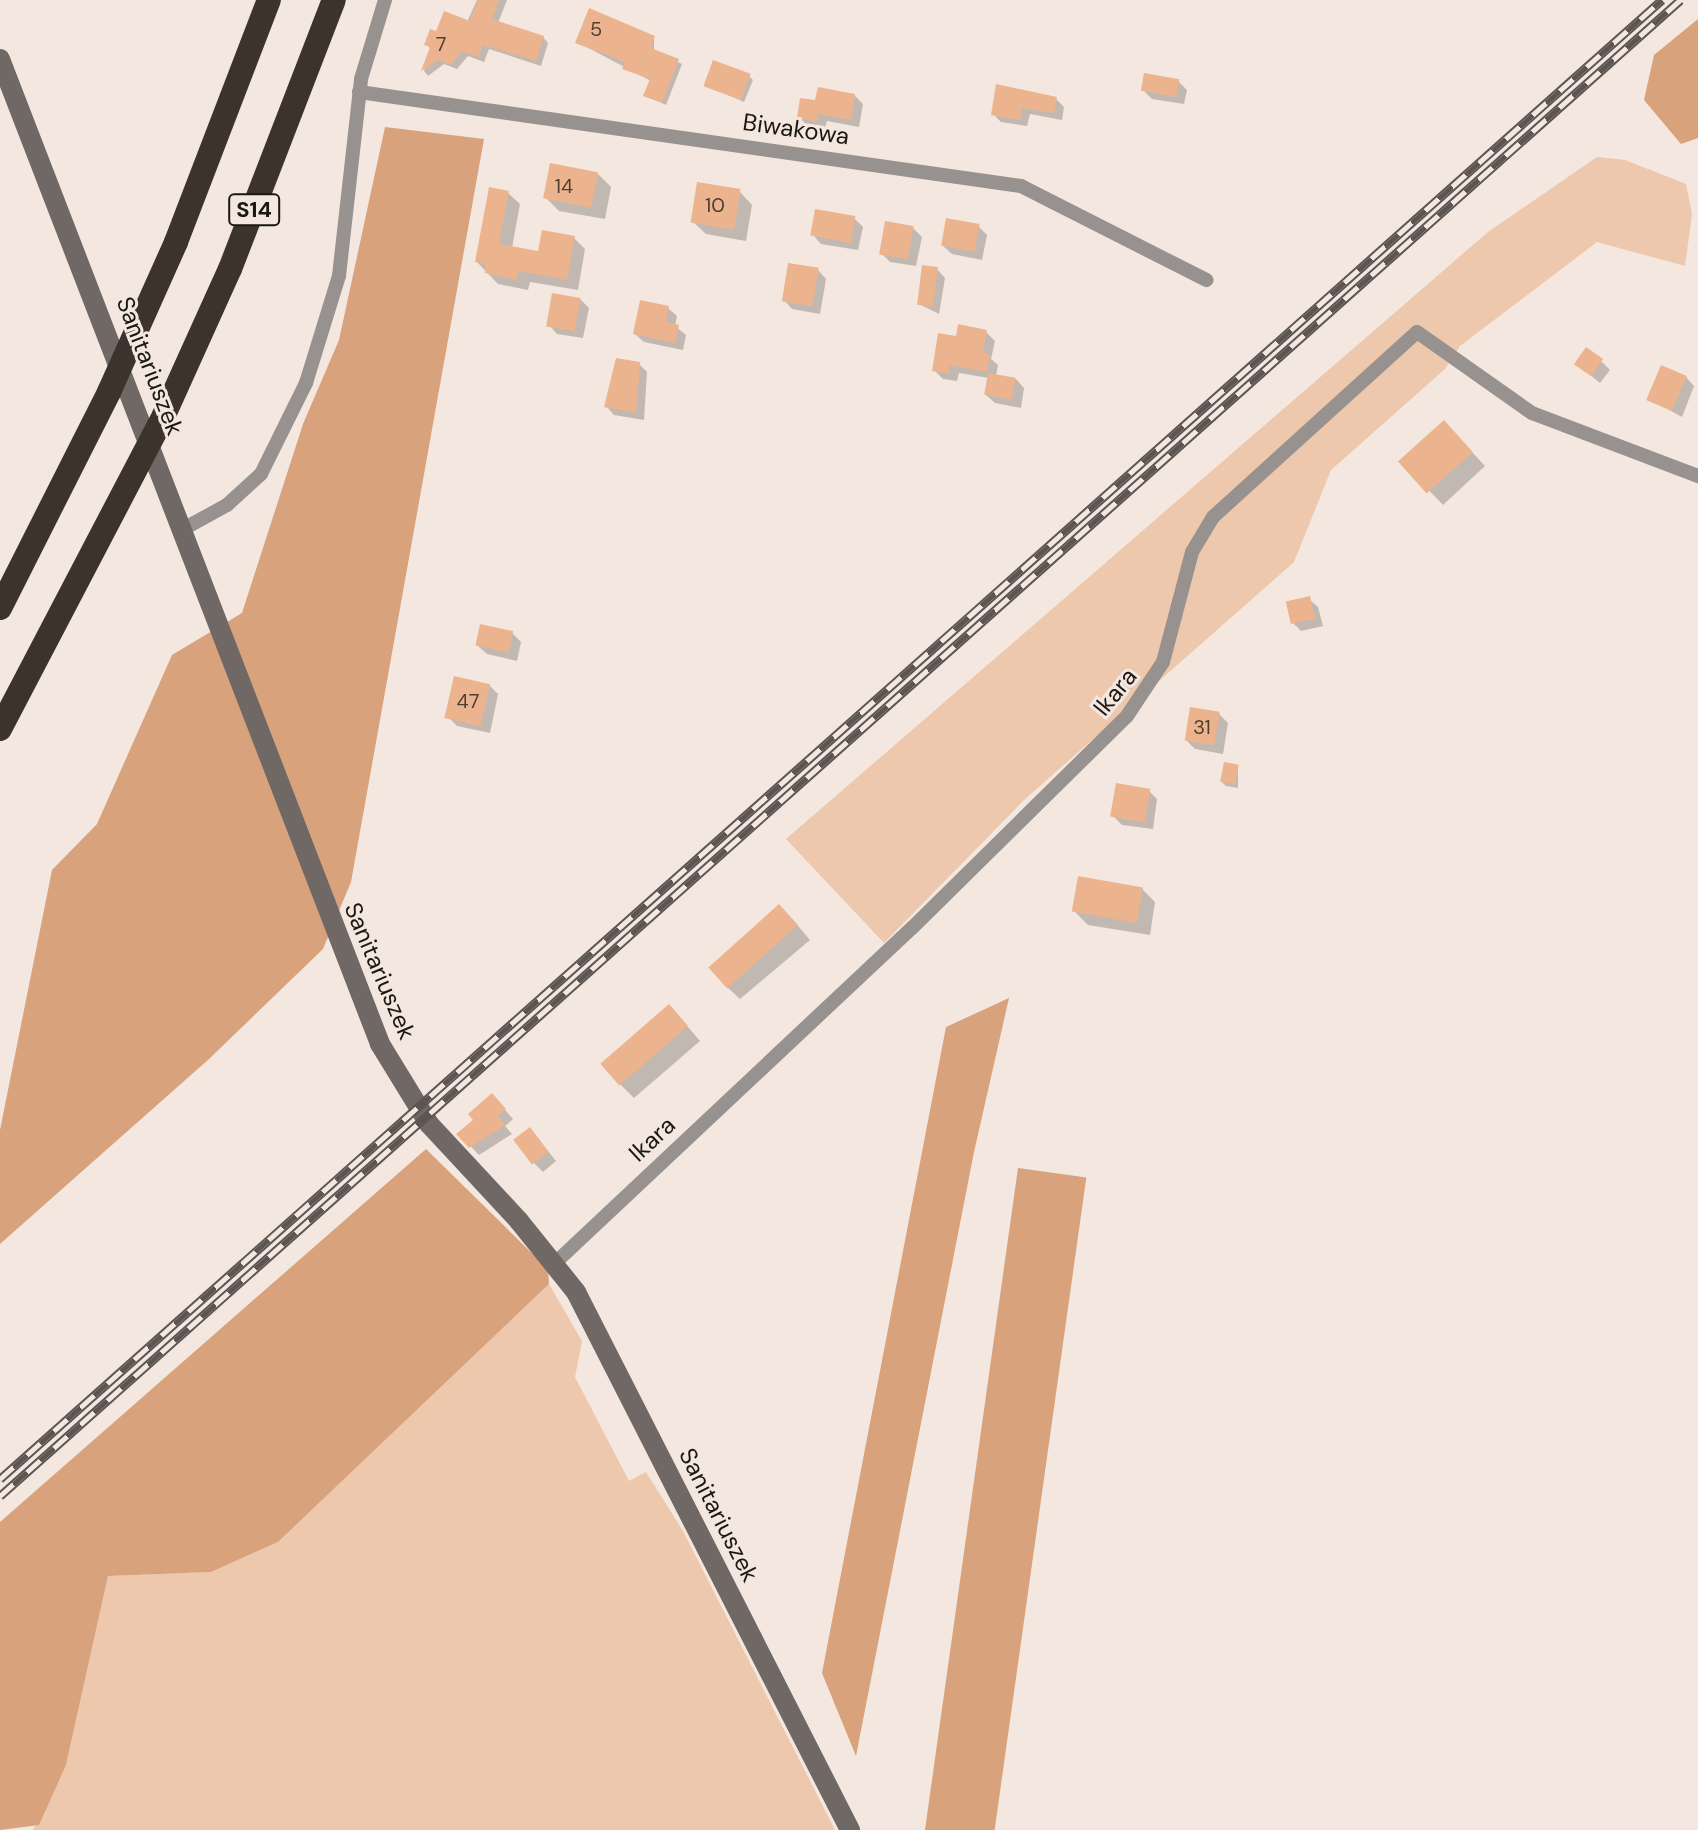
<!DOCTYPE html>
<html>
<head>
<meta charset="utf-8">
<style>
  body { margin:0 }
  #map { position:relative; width:1698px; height:1830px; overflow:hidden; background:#f3e7df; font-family:"DM Sans",sans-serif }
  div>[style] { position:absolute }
  .green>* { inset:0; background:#eec8ad }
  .forest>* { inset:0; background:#d8a27c; transform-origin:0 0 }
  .shadow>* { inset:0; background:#0003 }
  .building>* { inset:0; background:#ecb48e; transform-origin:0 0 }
  .street>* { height:14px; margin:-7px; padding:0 7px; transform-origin:7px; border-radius:7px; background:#97928f }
  .secondary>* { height:20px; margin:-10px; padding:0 10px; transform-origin:10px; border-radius:10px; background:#6f6864 }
  .highway>* { height:24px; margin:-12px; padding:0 12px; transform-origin:12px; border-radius:12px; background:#3c332d }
  .rail>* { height:9px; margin-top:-4.5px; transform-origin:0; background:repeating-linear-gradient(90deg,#f3e7df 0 18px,#5c5551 0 36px); box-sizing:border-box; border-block:2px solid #5c5551 }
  span { translate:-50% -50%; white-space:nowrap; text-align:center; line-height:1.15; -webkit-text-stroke:6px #f3e7df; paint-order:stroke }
  .number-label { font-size:20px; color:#4f3e32 }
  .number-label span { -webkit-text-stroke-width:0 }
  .shield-label span { padding:2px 6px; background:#f3e7df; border:2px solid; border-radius:6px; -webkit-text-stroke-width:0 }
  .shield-label { font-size:22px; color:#1b1714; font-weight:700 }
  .street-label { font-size:24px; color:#1b1714 }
</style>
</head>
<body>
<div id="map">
  <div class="green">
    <i style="clip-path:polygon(1597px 157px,1625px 160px,1686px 184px,1692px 214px,1685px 266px,1597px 242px,1460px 346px,1445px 369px,1331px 470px,1294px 562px,1024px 800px,884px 943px,786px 839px,1488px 232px)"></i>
    <i style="clip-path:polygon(549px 1284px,582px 1341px,575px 1377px,629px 1481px,646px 1472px,683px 1531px,835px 1830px,33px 1830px,66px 1765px,108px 1576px,211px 1572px,278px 1542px)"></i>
  </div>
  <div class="forest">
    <i style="clip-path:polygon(1698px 19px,1698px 138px,1681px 144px,1644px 100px,1654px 55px)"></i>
    <i style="clip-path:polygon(385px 127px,484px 139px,351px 882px,323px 949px,209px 1059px,0 1244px,0 1130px,52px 870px,97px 824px,172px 655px,242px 613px,303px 424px,339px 340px)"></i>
    <i style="clip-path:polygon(1009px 998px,974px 1152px,856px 1756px,822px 1673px,946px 1027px)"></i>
    <i style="clip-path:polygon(426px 1149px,548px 1269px,549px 1284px,278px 1542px,211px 1572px,108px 1576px,66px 1765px,39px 1825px,0 1830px,0 1522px)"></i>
    <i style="left:1018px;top:1168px;width:69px;height:673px;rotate:8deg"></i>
  </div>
  <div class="shadow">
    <i style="clip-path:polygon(477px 0,507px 0,498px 23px,543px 37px,548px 43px,541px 66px,489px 49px,484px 62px,468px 56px,457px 69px,444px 64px,428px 76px,424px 71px,432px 50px,426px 44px,467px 22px)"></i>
    <i style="clip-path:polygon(654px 38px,654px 51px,682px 64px,666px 105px,646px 95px,651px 81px,577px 42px)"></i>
    <i style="clip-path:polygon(749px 76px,753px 80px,744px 102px,705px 85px)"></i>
    <i style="clip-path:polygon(1178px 81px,1187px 90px,1184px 104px,1152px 99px,1143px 90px)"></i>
    <i style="clip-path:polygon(854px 95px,863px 104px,859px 127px,827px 121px,825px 129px,808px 126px,799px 117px,817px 103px)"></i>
    <i style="clip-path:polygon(1056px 99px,1064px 107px,1062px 120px,1030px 114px,1027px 126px,1001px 122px,993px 114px)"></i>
    <i style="clip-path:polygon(598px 174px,611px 187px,605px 219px,559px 211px,546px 198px)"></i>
    <i style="clip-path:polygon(739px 191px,752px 205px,746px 241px,706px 234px,692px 221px)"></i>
    <i style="clip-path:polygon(508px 193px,520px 204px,512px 248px,540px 254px,574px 238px,585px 249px,578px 290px,530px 282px,528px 290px,498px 284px,477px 262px)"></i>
    <i style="clip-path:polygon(854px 218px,863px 227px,858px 250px,821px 244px,813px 235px)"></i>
    <i style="clip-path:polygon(978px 226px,987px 235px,982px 260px,952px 254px,943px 246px)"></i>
    <i style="clip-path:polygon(913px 228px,922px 237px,916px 266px,890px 262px,881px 253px)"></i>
    <i style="clip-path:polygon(937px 269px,945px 278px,939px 314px,917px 303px)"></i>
    <i style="clip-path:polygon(818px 270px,826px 279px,820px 314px,792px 309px,784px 300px)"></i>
    <i style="clip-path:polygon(580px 299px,589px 308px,583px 338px,557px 334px,549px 325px)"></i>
    <i style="clip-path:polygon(668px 308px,677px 316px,675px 326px,686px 335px,683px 350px,644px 342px,635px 334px)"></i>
    <i style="clip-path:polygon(986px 332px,995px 341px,991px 359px,998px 365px,996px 376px,1016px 379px,1024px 388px,1021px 408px,995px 403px,986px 395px,989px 378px,959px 373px,957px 381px,943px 379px,934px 370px,957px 339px)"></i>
    <i style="clip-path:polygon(1601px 361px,1610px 370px,1600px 383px,1577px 364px)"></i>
    <i style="clip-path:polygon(639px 364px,647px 372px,644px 420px,614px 415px,606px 406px)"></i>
    <i style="clip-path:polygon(1686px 377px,1694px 386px,1682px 417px,1649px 399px)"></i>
    <i style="clip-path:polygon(1457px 436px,1485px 466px,1443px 505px,1401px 461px)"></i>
    <i style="clip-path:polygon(1309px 599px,1318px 607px,1323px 626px,1301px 631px,1293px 623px)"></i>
    <i style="clip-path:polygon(512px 633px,521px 642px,517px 661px,487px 654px,478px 646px)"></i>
    <i style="clip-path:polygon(489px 685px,498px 694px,490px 733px,457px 726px,448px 717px)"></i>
    <i style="clip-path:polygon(1219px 714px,1228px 723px,1223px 754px,1195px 749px,1187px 741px)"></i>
    <i style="clip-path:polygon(1238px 767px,1238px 788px,1226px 786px,1222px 782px)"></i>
    <i style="clip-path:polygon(1149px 791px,1157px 799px,1153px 829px,1122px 825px,1113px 816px)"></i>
    <i style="clip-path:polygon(1142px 889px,1155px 902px,1150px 935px,1088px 925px,1074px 911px)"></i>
    <i style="clip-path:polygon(793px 920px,810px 940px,740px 999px,726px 986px)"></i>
    <i style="clip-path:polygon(682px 1020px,700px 1041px,634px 1098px,620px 1084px)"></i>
    <i style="clip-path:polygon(501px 1105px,513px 1119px,505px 1126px,512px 1134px,479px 1155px,459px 1134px)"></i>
    <i style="clip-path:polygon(530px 1129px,556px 1161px,543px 1172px,534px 1163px)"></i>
  </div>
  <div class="building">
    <i style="clip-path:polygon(478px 0,499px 0,492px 19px,544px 36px,536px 61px,483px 45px,478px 57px,462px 51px,451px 65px,438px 60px,421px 71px,430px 47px,424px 45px,430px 29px,436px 31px,444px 11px,470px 21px)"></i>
    <i style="clip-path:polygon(589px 8px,655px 36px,651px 48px,679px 59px,662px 103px,643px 96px,650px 79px,622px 69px,625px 62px,575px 43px)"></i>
    <i style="left:713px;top:60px;width:40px;height:28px;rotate:20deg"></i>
    <i style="left:1144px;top:73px;width:36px;height:18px;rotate:10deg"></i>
    <i style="clip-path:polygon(996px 84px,1057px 97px,1054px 113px,1022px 108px,1020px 120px,991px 115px)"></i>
    <i style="clip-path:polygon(818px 87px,855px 94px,851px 120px,818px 114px,817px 122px,797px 118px,800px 98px,815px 100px)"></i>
    <i style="left:550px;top:163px;width:49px;height:36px;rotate:11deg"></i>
    <i style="left:697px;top:182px;width:44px;height:41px;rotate:9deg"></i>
    <i style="clip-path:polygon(489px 187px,509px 191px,499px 244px,538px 251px,542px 230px,575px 236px,567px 280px,519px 271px,517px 280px,485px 273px,486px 264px,475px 262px)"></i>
    <i style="left:815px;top:209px;width:41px;height:27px;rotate:10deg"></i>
    <i style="left:946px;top:218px;width:34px;height:28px;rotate:10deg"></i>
    <i style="left:885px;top:221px;width:29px;height:34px;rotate:10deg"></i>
    <i style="left:788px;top:263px;width:31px;height:39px;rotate:9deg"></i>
    <i style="left:922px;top:265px;width:16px;height:40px;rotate:7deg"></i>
    <i style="left:552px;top:293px;width:29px;height:34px;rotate:10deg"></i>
    <i style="clip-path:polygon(640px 300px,669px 306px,666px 322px,679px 325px,675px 343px,633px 334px)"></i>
    <i style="clip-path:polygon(958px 324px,987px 330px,983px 352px,990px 355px,987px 372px,950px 365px,949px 374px,932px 371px,938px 333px,956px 336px)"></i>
    <i style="left:1586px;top:347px;width:21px;height:21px;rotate:35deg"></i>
    <i style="clip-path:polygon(616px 358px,640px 362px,636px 413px,604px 407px)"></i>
    <i style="left:1661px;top:365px;width:28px;height:38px;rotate:23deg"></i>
    <i style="left:988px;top:373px;width:28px;height:22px;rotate:10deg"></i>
    <i style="left:1444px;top:420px;width:43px;height:62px;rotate:48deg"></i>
    <i style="left:1310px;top:596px;width:23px;height:25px;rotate:77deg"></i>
    <i style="left:480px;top:624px;width:34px;height:22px;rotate:12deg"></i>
    <i style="left:454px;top:676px;width:37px;height:43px;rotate:13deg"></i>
    <i style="left:1190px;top:707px;width:30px;height:34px;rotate:9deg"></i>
    <i style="left:1224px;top:762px;width:15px;height:20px;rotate:11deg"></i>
    <i style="left:1116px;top:783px;width:35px;height:34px;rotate:10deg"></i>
    <i style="left:1078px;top:876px;width:66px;height:36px;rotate:10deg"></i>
    <i style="left:779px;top:904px;width:28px;height:95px;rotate:48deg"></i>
    <i style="left:669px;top:1004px;width:29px;height:91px;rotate:49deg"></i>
    <i style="clip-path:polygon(492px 1093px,506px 1109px,498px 1116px,505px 1125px,469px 1148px,456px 1134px,473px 1120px,468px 1114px)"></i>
    <i style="left:530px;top:1127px;width:31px;height:21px;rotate:53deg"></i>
  </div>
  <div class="street">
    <i style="left:359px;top:92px;width:669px;rotate:8.08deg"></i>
    <i style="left:1021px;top:186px;width:208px;rotate:26.9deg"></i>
    <i style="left:185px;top:528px;width:48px;rotate:-28.7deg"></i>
    <i style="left:227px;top:505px;width:46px;rotate:-42.4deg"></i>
    <i style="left:261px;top:474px;width:102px;rotate:-63.7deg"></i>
    <i style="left:306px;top:383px;width:112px;rotate:-72.9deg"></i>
    <i style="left:339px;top:276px;width:198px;rotate:-83.6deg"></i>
    <i style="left:361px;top:79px;width:83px;rotate:-73.1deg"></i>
    <i style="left:555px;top:1263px;width:490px;rotate:-43.2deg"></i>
    <i style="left:912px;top:928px;width:302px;rotate:-44.6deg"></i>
    <i style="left:1127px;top:716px;width:65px;rotate:-56.3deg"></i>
    <i style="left:1163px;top:662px;width:114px;rotate:-75.2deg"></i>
    <i style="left:1192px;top:552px;width:41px;rotate:-59deg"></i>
    <i style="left:1213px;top:517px;width:275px;rotate:-42.2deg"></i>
    <i style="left:1417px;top:332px;width:141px;rotate:35.2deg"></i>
    <i style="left:1532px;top:413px;width:178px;rotate:20.8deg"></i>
  </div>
  <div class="secondary">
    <i style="left:0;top:59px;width:1056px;rotate:68.9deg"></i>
    <i style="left:380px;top:1044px;width:94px;rotate:58.5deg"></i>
    <i style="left:429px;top:1124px;width:132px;rotate:47.1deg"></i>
    <i style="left:519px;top:1221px;width:91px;rotate:51.2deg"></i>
    <i style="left:576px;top:1292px;width:604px;rotate:63.01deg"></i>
  </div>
  <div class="highway">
    <i style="left:0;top:608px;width:242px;rotate:-63.2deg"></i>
    <i style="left:109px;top:392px;width:164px;rotate:-65.9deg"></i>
    <i style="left:176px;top:242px;width:259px;rotate:-69deg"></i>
    <i style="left:0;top:729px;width:354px;rotate:-62.4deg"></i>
    <i style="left:164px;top:415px;width:160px;rotate:-65.7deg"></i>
    <i style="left:230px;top:269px;width:288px;rotate:-68.9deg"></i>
  </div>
  <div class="rail">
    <i style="left:0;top:1479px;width:2225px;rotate:-41.67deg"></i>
    <i style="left:0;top:1496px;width:2250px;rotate:-41.68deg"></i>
  </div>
  <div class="number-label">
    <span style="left:596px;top:29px">5</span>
    <span style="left:441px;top:44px">7</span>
    <span style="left:564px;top:186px">14</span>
    <span style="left:715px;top:205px">10</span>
    <span style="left:468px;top:701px">47</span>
    <span style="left:1202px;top:727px">31</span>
  </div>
  <div class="shield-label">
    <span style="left:254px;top:210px">S14</span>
  </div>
  <div class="street-label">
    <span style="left:796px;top:129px;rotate:8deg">Biwakowa</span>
    <span style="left:150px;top:366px;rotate:69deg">Sanitariuszek</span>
    <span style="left:1115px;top:692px;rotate:-51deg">Ikara</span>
    <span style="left:380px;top:971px;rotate:67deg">Sanitariuszek</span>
    <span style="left:652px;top:1139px;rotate:-43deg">Ikara</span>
    <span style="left:719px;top:1515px;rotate:63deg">Sanitariuszek</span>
  </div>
</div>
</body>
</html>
